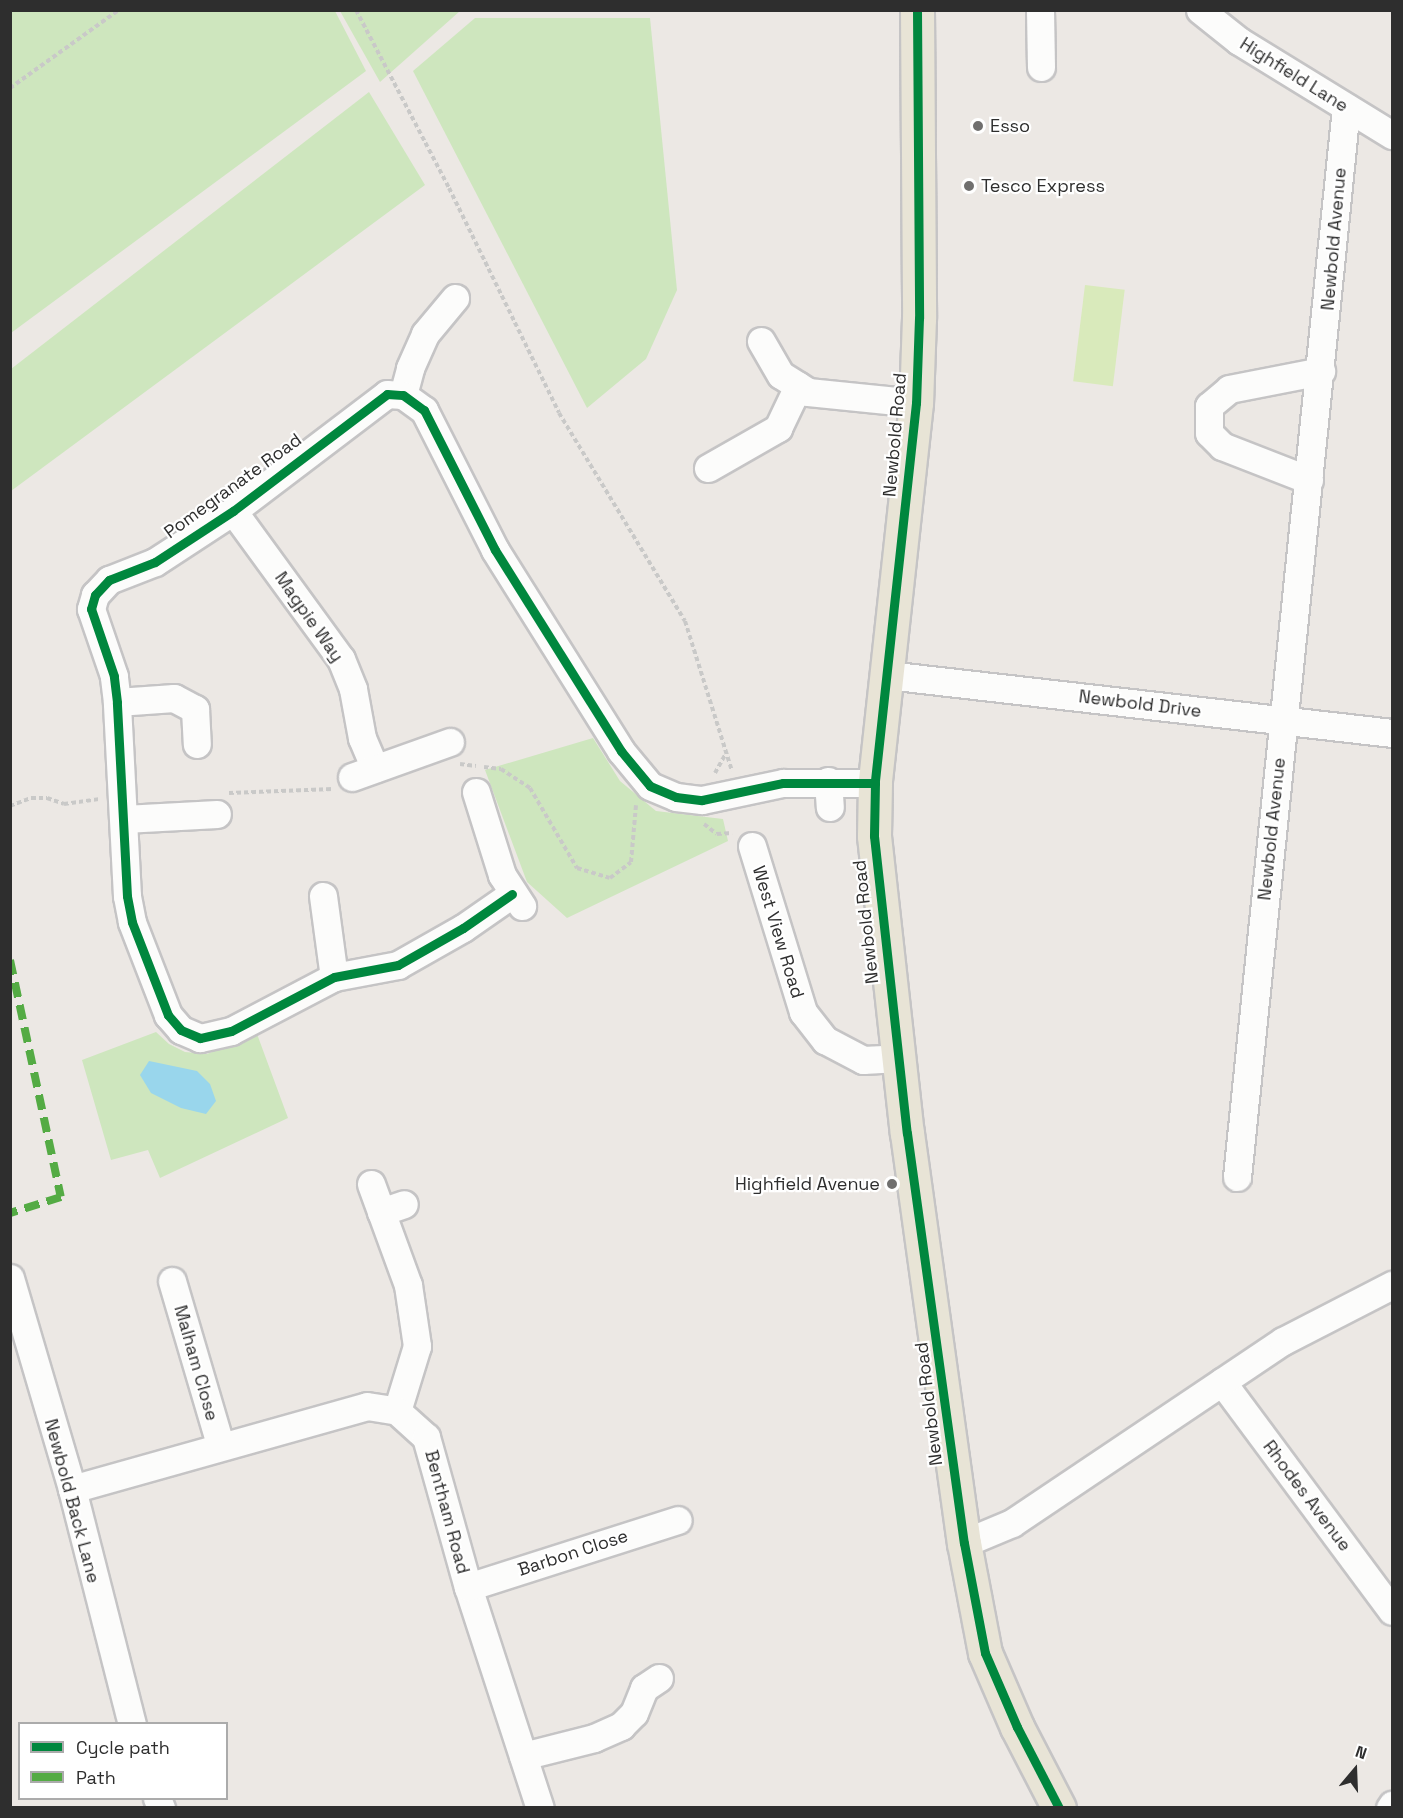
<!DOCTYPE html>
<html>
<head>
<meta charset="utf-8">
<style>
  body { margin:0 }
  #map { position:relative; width:1403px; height:1818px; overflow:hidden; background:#ece8e4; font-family:"Space Grotesk",sans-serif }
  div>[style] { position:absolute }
  .green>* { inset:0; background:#cee6be }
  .pitch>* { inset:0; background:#d9eabb; transform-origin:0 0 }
  .water>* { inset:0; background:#99d6ec }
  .path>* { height:4px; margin-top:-2px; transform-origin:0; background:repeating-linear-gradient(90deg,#c9c9c8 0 4.5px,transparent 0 7.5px) }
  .roads { filter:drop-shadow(2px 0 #c5c4c5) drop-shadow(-2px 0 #c5c4c5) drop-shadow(0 2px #c5c4c5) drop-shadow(0 -2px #c5c4c5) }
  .minor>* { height:27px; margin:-13.5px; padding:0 13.5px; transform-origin:13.5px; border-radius:13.5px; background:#fcfcfb }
  .major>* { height:33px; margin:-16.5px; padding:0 16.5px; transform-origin:16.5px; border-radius:16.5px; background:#e8e4d6 }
  .quiet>* { height:8px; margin-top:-4px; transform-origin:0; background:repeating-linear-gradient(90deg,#54ab44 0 15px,transparent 0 23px) }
  .cycleway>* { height:9px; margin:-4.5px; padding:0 4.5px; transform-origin:4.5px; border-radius:4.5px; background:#00873e }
  .dots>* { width:16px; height:16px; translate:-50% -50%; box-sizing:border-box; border:3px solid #fff; border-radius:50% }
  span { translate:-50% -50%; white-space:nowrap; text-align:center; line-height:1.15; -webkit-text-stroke:4.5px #fff; paint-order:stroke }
  .street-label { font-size:18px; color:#2e2e2e }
  .poi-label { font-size:18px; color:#2e2e2e }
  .left { translate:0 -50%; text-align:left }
  .right { translate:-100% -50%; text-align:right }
  .frame { position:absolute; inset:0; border:12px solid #2e2e2e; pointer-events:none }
  .legend { position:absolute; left:18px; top:1722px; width:210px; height:78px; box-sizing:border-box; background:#fff; border:2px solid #ababab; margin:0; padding:8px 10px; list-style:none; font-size:18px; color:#2e2e2e }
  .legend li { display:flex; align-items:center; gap:12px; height:30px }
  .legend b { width:30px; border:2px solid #ababab }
  .north { position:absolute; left:1325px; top:1740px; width:60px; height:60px; -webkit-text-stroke:4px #fff; paint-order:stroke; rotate:19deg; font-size:16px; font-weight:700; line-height:24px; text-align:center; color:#2e2e2e }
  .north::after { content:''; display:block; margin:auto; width:21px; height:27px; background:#2e2e2e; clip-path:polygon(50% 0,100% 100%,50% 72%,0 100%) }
</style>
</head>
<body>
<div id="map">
  <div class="green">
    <i style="clip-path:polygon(10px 11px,335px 11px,366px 71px,11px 333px)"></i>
    <i style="clip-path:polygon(340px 11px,460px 11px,380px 82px)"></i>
    <i style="clip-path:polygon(475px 18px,650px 18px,677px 290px,646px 359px,587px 408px,413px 71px)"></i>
    <i style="clip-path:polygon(369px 92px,425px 185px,11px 491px,11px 369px)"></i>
    <i style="clip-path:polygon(593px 738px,620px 781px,656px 811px,723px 819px,728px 841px,567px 918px,527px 882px,485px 770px)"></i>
    <i style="clip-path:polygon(156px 1032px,169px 1044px,185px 1052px,207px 1054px,257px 1034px,288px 1118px,160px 1178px,148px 1150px,111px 1160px,82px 1060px)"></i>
  </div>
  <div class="pitch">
    <i style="left:1085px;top:285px;width:40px;height:97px;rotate:7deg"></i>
  </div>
  <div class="water">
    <i style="clip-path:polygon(149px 1061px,197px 1071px,210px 1084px,216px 1101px,206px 1114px,181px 1108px,151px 1093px,140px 1075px)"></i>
  </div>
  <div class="path">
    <i style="left:356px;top:10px;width:201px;rotate:62.4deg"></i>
    <i style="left:449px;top:188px;width:250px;rotate:63.9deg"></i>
    <i style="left:559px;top:413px;width:243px;rotate:58.8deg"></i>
    <i style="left:685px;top:621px;width:157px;rotate:72.6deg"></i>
    <i style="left:10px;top:88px;width:134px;rotate:-35.6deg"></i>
    <i style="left:460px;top:764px;width:16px;rotate:7deg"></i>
    <i style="left:484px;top:767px;width:17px;rotate:7deg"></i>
    <i style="left:501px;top:769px;width:35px;rotate:33deg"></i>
    <i style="left:530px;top:788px;width:93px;rotate:59.6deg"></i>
    <i style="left:577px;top:868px;width:34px;rotate:17deg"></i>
    <i style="left:610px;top:878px;width:26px;rotate:-37deg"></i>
    <i style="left:631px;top:862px;width:57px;rotate:-85deg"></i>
    <i style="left:715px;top:773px;width:23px;rotate:-61deg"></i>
    <i style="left:229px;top:793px;width:104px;rotate:-2.2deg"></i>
    <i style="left:10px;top:806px;width:22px;rotate:-21deg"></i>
    <i style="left:31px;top:798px;width:16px"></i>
    <i style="left:47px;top:798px;width:18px;rotate:19deg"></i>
    <i style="left:64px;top:804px;width:35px;rotate:-8deg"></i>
    <i style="left:704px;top:824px;width:16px;rotate:38deg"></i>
    <i style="left:717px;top:834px;width:15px;rotate:-4deg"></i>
  </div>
  <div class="roads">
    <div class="minor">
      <i style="left:1040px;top:10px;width:57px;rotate:89deg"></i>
      <i style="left:1200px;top:10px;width:50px;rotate:38.5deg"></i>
      <i style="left:1239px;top:41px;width:180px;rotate:31.6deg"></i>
      <i style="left:761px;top:341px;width:39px;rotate:60deg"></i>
      <i style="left:781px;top:375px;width:32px;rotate:32deg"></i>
      <i style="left:808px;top:392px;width:109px;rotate:5.8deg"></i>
      <i style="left:403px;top:395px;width:28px;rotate:-75deg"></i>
      <i style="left:410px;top:368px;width:37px;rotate:-66deg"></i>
      <i style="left:425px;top:334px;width:47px;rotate:-50.2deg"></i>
      <i style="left:708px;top:468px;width:81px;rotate:-29.7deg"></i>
      <i style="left:778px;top:428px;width:47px;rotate:-64.5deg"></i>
      <i style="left:1309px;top:480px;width:93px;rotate:-158.7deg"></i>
      <i style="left:1222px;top:446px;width:18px;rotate:-135deg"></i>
      <i style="left:1209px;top:433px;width:27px;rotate:-90deg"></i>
      <i style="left:1209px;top:406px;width:26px;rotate:-40deg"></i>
      <i style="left:1229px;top:389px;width:94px;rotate:-11.1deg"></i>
      <i style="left:233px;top:511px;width:183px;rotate:53.9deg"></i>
      <i style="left:341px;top:659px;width:32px;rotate:68deg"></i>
      <i style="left:353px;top:689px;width:50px;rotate:79.6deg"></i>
      <i style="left:362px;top:738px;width:33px;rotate:67deg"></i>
      <i style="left:887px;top:675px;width:508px;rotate:6.55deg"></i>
      <i style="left:117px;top:702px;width:57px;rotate:-4deg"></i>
      <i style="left:174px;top:698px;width:24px;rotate:28deg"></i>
      <i style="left:195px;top:709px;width:35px;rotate:87deg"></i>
      <i style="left:352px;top:777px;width:104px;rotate:-19.7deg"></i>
      <i style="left:828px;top:781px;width:26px;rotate:86deg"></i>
      <i style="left:476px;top:792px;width:87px;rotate:72.6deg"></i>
      <i style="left:502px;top:875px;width:37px;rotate:57deg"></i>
      <i style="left:124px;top:819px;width:93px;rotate:-3.1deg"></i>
      <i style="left:752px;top:846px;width:174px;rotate:72.9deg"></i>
      <i style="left:803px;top:1012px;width:36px;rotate:52deg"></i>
      <i style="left:825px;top:1040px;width:43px;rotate:27.8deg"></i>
      <i style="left:863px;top:1060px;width:36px;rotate:-3deg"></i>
      <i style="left:512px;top:894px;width:60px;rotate:145.2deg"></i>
      <i style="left:463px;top:928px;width:75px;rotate:150.4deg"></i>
      <i style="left:398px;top:965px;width:65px;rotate:169.4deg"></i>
      <i style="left:334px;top:977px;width:116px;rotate:152.3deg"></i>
      <i style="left:231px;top:1031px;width:32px;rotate:167deg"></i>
      <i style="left:200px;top:1038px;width:21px;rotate:-157deg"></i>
      <i style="left:181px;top:1030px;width:20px;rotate:-131deg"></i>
      <i style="left:168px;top:1015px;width:100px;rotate:-111.2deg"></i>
      <i style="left:132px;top:922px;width:26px;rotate:-101deg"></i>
      <i style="left:127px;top:896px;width:194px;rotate:-93deg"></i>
      <i style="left:117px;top:702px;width:26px;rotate:-97deg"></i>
      <i style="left:114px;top:676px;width:71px;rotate:-108.9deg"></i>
      <i style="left:91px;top:609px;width:15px;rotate:-74deg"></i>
      <i style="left:95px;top:595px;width:21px;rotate:-47deg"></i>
      <i style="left:109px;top:580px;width:49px;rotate:-21.4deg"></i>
      <i style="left:155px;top:562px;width:93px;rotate:-33.2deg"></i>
      <i style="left:233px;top:511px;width:193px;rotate:-37.2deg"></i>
      <i style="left:387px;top:394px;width:16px;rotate:4deg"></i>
      <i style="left:403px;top:395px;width:26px;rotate:36deg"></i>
      <i style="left:424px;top:410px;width:157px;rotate:63.1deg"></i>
      <i style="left:495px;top:550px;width:237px;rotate:57.9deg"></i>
      <i style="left:621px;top:751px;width:45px;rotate:50.4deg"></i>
      <i style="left:650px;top:786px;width:28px;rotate:23deg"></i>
      <i style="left:676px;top:797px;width:26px;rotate:7deg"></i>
      <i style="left:702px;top:800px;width:83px;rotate:-11.9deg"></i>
      <i style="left:783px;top:783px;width:92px"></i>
      <i style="left:323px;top:896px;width:82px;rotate:82.3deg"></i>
      <i style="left:1237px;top:1177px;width:1075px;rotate:-84.18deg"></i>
      <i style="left:371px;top:1184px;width:108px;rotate:69.9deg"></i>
      <i style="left:408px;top:1285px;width:62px;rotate:81.6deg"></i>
      <i style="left:417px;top:1346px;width:68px;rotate:107.1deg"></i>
      <i style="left:381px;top:1212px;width:24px;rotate:-19deg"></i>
      <i style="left:10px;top:1278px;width:220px;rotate:73.6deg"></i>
      <i style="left:72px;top:1489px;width:243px;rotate:75.7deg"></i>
      <i style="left:172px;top:1281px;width:170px;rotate:73.6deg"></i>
      <i style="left:1222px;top:1382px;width:285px;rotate:53.4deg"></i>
      <i style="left:72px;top:1489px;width:306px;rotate:-15.7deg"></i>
      <i style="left:367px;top:1406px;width:30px;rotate:9deg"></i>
      <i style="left:397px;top:1411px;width:39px;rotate:42deg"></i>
      <i style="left:426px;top:1437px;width:156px;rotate:74.4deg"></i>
      <i style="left:468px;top:1587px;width:232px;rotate:72deg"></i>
      <i style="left:964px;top:1543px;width:52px;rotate:-22.6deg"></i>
      <i style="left:1012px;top:1523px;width:326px;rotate:-33.9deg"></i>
      <i style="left:1283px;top:1341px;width:123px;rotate:-27.2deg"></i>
      <i style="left:468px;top:1587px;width:220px;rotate:-17.7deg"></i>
      <i style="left:523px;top:1756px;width:73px;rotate:-14.2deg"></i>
      <i style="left:594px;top:1738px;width:30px;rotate:-24deg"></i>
      <i style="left:621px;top:1726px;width:18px;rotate:-45deg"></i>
      <i style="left:634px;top:1713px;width:27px;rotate:-68deg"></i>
      <i style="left:644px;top:1688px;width:18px;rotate:-34deg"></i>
      <i style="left:157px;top:1798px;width:11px;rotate:68deg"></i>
      <i style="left:1390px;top:1808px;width:4px;rotate:-56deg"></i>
    </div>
    <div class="major">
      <i style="left:917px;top:10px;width:308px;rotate:89.6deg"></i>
      <i style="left:919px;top:318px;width:85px;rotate:92deg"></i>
      <i style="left:916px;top:403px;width:382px;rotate:96.2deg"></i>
      <i style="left:875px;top:783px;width:53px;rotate:91.1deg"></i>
      <i style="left:874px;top:836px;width:299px;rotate:83.7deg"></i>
      <i style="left:907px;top:1133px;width:414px;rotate:82.1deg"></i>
      <i style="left:964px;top:1543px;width:112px;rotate:79.2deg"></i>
      <i style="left:985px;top:1653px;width:81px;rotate:66.6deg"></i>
      <i style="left:1017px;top:1727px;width:91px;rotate:62.6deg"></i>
    </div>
  </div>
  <div class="quiet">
    <i style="left:10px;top:960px;width:242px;rotate:77.9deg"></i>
    <i style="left:61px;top:1197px;width:53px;rotate:162.6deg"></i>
  </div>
  <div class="cycleway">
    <i style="left:917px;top:10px;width:308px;rotate:89.6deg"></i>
    <i style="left:919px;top:318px;width:85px;rotate:92deg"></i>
    <i style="left:916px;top:403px;width:382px;rotate:96.2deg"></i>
    <i style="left:875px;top:783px;width:53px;rotate:91.1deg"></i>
    <i style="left:874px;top:836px;width:299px;rotate:83.7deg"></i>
    <i style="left:907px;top:1133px;width:414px;rotate:82.1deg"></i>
    <i style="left:964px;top:1543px;width:112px;rotate:79.2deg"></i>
    <i style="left:985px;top:1653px;width:81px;rotate:66.6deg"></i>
    <i style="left:1017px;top:1727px;width:91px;rotate:62.6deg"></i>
    <i style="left:512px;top:894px;width:60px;rotate:145.2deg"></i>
    <i style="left:463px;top:928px;width:75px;rotate:150.4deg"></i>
    <i style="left:398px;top:965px;width:65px;rotate:169.4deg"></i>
    <i style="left:334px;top:977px;width:116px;rotate:152.3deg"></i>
    <i style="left:231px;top:1031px;width:32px;rotate:167deg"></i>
    <i style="left:200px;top:1038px;width:21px;rotate:-157deg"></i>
    <i style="left:181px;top:1030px;width:20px;rotate:-131deg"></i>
    <i style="left:168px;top:1015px;width:100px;rotate:-111.2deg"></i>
    <i style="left:132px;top:922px;width:26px;rotate:-101deg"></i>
    <i style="left:127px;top:896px;width:194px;rotate:-93deg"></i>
    <i style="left:117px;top:702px;width:26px;rotate:-97deg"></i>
    <i style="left:114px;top:676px;width:71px;rotate:-108.9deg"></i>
    <i style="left:91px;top:609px;width:15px;rotate:-74deg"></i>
    <i style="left:95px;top:595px;width:21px;rotate:-47deg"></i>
    <i style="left:109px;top:580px;width:49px;rotate:-21.4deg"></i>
    <i style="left:155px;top:562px;width:93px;rotate:-33.2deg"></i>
    <i style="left:233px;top:511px;width:193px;rotate:-37.2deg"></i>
    <i style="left:387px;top:394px;width:16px;rotate:4deg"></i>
    <i style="left:403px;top:395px;width:26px;rotate:36deg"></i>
    <i style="left:424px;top:410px;width:157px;rotate:63.1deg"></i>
    <i style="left:495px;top:550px;width:237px;rotate:57.9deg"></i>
    <i style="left:621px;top:751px;width:45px;rotate:50.4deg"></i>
    <i style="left:650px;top:786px;width:28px;rotate:23deg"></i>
    <i style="left:676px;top:797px;width:26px;rotate:7deg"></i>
    <i style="left:702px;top:800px;width:83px;rotate:-11.9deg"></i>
    <i style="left:783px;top:783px;width:92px"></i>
  </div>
  <div class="dots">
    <i style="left:978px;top:126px;background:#706f6e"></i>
    <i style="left:969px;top:186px;background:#706f6e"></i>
    <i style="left:892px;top:1184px;background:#706f6e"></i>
  </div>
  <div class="street-label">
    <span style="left:1294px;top:75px;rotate:32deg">Highfield Lane</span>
    <span style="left:1334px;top:239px;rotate:-85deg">Newbold Avenue</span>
    <span style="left:895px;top:435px;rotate:-85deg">Newbold Road</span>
    <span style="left:233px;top:486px;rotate:-36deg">Pomegranate Road</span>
    <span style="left:309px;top:617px;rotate:55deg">Magpie Way</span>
    <span style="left:1140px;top:704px;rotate:7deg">Newbold Drive</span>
    <span style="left:1272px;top:829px;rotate:-84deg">Newbold Avenue</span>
    <span style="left:866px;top:922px;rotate:-96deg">Newbold Road</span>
    <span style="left:778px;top:932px;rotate:73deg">West View Road</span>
    <span style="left:196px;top:1363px;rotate:74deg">Malham Close</span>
    <span style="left:929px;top:1404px;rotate:-97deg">Newbold Road</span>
    <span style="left:1307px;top:1496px;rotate:53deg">Rhodes Avenue</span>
    <span style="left:72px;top:1501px;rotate:75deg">Newbold Back Lane</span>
    <span style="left:447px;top:1512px;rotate:75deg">Bentham Road</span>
    <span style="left:573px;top:1553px;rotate:-18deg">Barbon Close</span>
  </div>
  <div class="poi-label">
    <span class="left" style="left:990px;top:126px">Esso</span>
    <span class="left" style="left:981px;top:186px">Tesco Express</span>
    <span class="right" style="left:880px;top:1184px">Highfield Avenue</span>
  </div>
  <div class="frame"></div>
  <ul class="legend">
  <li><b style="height:8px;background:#00873e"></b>Cycle path</li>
  <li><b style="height:8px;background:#54ab44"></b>Path</li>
  </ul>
  <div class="north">N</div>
</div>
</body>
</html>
